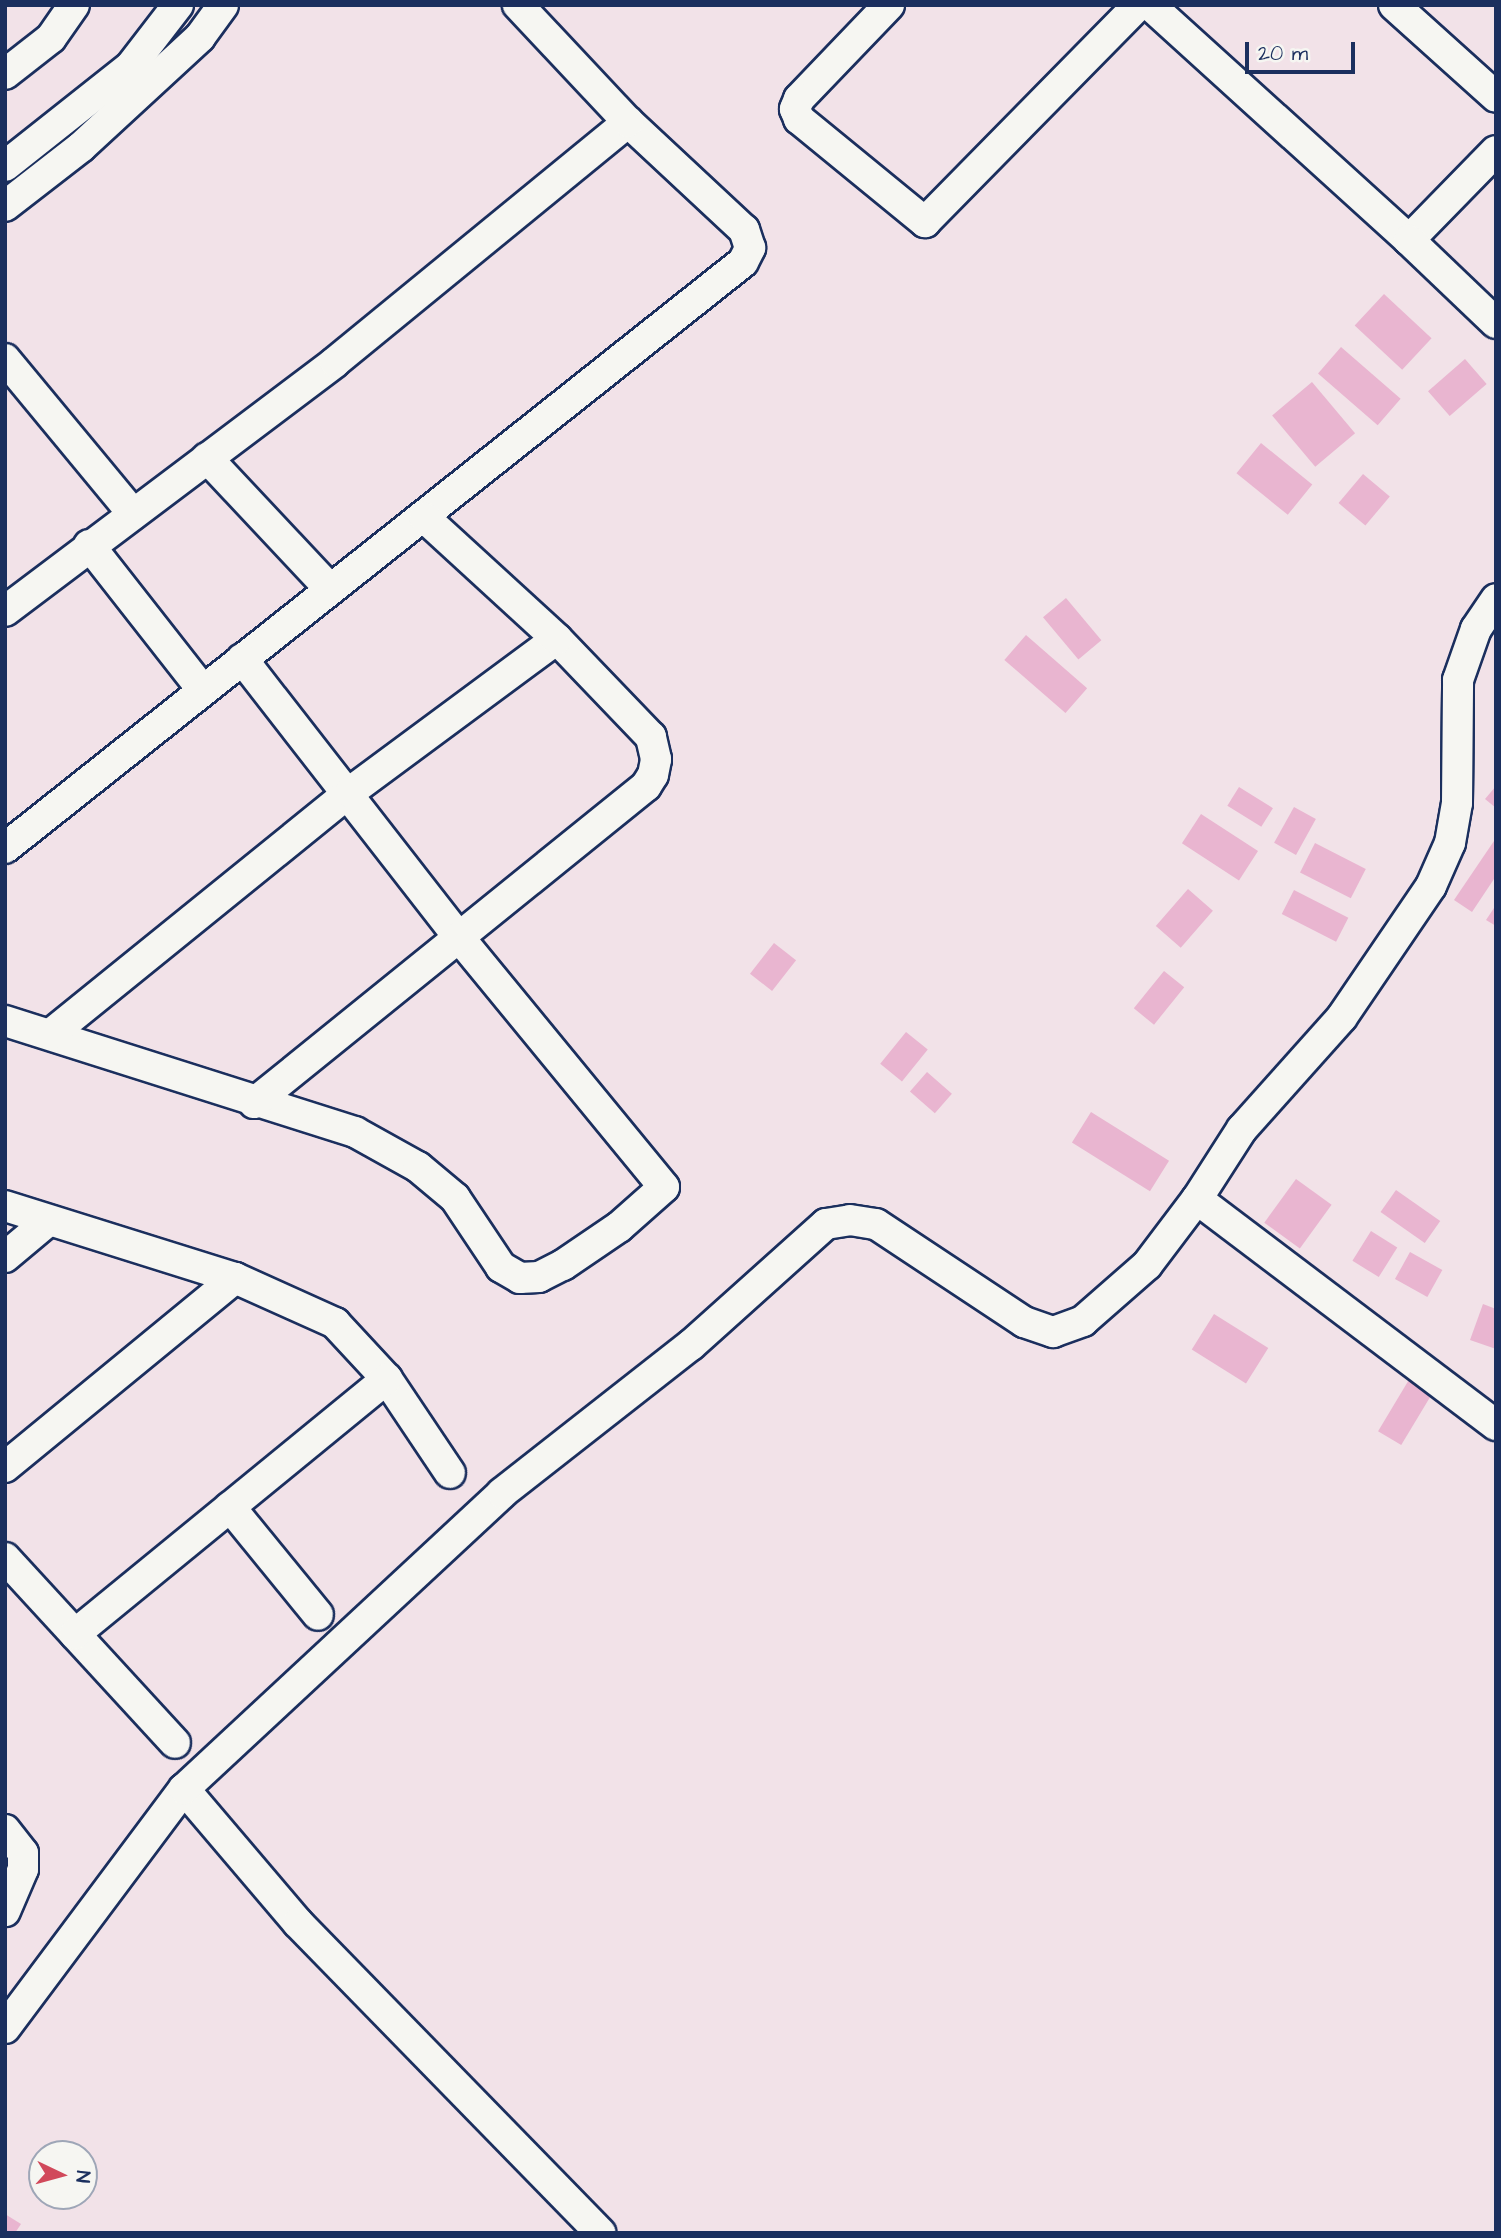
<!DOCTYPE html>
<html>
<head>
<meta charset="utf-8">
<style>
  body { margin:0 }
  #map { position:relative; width:1501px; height:2238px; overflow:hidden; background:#f2e2e8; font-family:"Architects Daughter",sans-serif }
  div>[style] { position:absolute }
  .building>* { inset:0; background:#e9b5d0; transform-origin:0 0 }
  .roads { filter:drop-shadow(2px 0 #1b2f5e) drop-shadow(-2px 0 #1b2f5e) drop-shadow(0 2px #1b2f5e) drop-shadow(0 -2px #1b2f5e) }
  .street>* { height:30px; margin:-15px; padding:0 15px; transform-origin:15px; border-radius:15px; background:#f6f6f2 }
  span { translate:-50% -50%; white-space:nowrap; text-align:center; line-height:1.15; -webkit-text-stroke:6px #f6f6f2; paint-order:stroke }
  .frame { position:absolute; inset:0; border:7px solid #1b2f5e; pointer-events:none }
  .north { position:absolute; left:28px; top:2140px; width:70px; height:70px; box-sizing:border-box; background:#f6f6f2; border:2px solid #9ea6b7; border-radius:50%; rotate:95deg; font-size:19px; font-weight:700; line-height:28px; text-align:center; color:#1b2f5e }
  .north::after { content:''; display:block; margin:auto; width:24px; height:32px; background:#d1495b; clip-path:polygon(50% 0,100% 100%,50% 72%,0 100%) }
  .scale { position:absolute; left:1245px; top:42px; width:110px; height:32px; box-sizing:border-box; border:4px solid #1b2f5e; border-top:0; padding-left:9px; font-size:21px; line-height:24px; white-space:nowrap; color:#1b2f5e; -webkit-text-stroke:5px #f6f6f2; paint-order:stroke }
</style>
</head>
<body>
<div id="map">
  <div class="building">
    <i style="left:1384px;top:294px;width:65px;height:43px;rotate:43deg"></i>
    <i style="left:1341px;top:347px;width:79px;height:35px;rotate:41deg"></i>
    <i style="left:1465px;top:359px;width:33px;height:49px;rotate:49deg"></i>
    <i style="left:1312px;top:382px;width:67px;height:52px;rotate:50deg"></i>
    <i style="left:1261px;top:443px;width:66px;height:39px;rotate:39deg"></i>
    <i style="left:1363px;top:474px;width:35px;height:38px;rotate:40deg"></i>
    <i style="left:1066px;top:598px;width:55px;height:30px;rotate:50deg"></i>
    <i style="left:1026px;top:635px;width:81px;height:33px;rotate:41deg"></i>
    <i style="clip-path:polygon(1496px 786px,1496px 808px,1485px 799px)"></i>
    <i style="left:1239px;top:787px;width:40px;height:22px;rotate:32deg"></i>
    <i style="left:1294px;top:807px;width:25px;height:41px;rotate:29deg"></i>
    <i style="left:1201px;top:814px;width:68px;height:35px;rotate:33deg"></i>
    <i style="clip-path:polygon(1496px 838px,1496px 876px,1472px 912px,1454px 900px)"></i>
    <i style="left:1315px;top:843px;width:57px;height:33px;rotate:27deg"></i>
    <i style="left:1188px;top:889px;width:33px;height:49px;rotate:41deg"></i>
    <i style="left:1294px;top:890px;width:61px;height:27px;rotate:27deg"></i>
    <i style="clip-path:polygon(1496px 905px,1496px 926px,1486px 920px)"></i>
    <i style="left:774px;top:943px;width:28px;height:39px;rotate:38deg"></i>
    <i style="left:1164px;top:971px;width:26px;height:48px;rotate:39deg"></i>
    <i style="left:906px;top:1032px;width:28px;height:41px;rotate:39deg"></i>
    <i style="left:927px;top:1072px;width:33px;height:26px;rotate:41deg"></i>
    <i style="left:1091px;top:1112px;width:92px;height:36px;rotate:32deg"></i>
    <i style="left:1296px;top:1179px;width:44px;height:54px;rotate:36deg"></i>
    <i style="left:1396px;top:1190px;width:54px;height:27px;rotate:35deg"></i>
    <i style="left:1371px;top:1231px;width:31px;height:35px;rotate:32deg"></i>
    <i style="left:1410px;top:1252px;width:37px;height:31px;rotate:29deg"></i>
    <i style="clip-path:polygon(1483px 1304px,1496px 1309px,1496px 1349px,1470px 1340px)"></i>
    <i style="left:1214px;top:1314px;width:64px;height:42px;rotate:32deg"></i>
    <i style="left:1410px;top:1378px;width:27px;height:62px;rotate:31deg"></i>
    <i style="clip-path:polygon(5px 2214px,21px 2224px,15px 2233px,5px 2233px)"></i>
  </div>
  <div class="roads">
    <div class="street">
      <i style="left:889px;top:5px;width:130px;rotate:133.8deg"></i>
      <i style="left:799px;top:99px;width:11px;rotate:112deg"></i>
      <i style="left:795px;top:109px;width:11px;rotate:68deg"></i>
      <i style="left:799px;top:119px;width:163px;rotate:39.3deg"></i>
      <i style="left:925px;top:222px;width:304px;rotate:-45.5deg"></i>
      <i style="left:1150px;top:5px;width:350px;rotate:42.2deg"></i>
      <i style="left:1409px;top:240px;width:124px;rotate:-45.7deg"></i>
      <i style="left:1394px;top:5px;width:137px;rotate:42deg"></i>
      <i style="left:5px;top:74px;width:58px;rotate:-38deg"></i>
      <i style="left:51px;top:38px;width:40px;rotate:-55.1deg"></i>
      <i style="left:5px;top:166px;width:161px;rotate:-38.4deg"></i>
      <i style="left:131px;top:66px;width:77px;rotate:-52.4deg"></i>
      <i style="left:5px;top:206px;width:96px;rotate:-37.8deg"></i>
      <i style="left:81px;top:147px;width:162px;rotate:-42.7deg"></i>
      <i style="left:200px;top:37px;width:39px;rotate:-54deg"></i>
      <i style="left:1409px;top:240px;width:120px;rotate:43.7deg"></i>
      <i style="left:5px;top:359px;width:201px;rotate:50.4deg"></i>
      <i style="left:207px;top:458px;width:178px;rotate:46.8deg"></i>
      <i style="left:89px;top:545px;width:182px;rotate:51.9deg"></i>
      <i style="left:5px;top:611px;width:413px;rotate:-37deg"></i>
      <i style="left:335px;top:362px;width:379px;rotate:-39.3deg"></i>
      <i style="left:5px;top:848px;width:942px;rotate:-38.45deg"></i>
      <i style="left:743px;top:262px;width:16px;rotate:-63deg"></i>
      <i style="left:750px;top:248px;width:19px;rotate:-108deg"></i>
      <i style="left:744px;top:230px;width:158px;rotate:-137deg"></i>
      <i style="left:628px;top:122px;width:161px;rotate:-133.2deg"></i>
      <i style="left:5px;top:1021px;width:367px;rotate:17.6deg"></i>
      <i style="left:355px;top:1132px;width:72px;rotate:29.1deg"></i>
      <i style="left:418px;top:1167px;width:48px;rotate:40deg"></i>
      <i style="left:455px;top:1198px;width:83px;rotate:56.3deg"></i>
      <i style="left:501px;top:1267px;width:22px;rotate:30deg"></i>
      <i style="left:520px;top:1278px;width:19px;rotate:-3deg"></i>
      <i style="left:539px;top:1277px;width:27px;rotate:-27deg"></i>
      <i style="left:563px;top:1265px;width:68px;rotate:-34.2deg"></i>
      <i style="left:619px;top:1227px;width:60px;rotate:-41.6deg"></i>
      <i style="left:664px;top:1187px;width:326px;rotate:-129.4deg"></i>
      <i style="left:457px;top:935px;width:350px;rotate:-127.9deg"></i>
      <i style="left:51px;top:1034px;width:385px;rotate:-39deg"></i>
      <i style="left:350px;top:792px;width:257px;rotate:-36.5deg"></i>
      <i style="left:254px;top:1103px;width:504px;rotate:-38.96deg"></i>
      <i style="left:646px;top:786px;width:13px;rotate:-58deg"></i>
      <i style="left:653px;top:775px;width:16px;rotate:-79deg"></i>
      <i style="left:656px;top:759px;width:23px;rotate:-103deg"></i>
      <i style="left:651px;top:737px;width:136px;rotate:-133.8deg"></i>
      <i style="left:557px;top:639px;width:180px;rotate:-137.5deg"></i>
      <i style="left:1197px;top:1199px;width:375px;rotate:37.1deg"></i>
      <i style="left:5px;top:1206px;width:241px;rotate:17.4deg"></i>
      <i style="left:235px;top:1278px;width:110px;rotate:24.2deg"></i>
      <i style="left:335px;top:1323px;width:76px;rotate:47.1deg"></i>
      <i style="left:387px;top:1379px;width:113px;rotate:56.2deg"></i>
      <i style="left:5px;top:1257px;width:56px;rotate:-39.9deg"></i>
      <i style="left:5px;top:1467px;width:298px;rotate:-39.4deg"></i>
      <i style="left:230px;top:1507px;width:139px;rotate:50.8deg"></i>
      <i style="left:5px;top:1558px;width:251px;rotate:47.4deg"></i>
      <i style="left:75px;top:1634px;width:403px;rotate:-39.3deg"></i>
      <i style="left:184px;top:1789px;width:176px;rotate:49.6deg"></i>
      <i style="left:298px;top:1923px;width:433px;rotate:45.7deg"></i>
      <i style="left:5px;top:1830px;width:29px;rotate:52deg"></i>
      <i style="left:23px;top:1853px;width:16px;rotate:90deg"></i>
      <i style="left:23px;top:1869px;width:46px;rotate:113.2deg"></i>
      <i style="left:5px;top:2028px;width:299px;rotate:-53.2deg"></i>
      <i style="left:184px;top:1789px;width:434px;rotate:-42.9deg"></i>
      <i style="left:502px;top:1493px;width:240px;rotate:-38.1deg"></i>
      <i style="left:691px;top:1345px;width:181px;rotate:-41.9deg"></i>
      <i style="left:826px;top:1224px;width:24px;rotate:-9deg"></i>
      <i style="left:850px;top:1220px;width:26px;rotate:9deg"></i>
      <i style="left:876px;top:1224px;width:178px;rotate:33.5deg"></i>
      <i style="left:1024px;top:1322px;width:31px;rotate:19deg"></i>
      <i style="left:1053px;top:1332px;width:32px;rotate:-20deg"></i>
      <i style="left:1083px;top:1321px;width:85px;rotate:-41.2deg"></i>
      <i style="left:1147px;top:1265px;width:83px;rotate:-52.9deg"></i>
      <i style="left:1197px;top:1199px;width:83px;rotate:-57.3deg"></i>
      <i style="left:1242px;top:1129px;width:150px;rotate:-48.2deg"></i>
      <i style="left:1342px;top:1017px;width:158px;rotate:-55.8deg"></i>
      <i style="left:1431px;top:886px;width:47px;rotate:-66.2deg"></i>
      <i style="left:1450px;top:843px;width:41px;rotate:-80.1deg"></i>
      <i style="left:1457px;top:803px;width:123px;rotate:-89.5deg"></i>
      <i style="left:1458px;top:680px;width:54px;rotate:-70.6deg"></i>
      <i style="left:1476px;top:629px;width:36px;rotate:-56deg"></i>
    </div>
  </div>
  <div class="frame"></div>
  <div class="north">N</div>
  <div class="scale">20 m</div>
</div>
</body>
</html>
